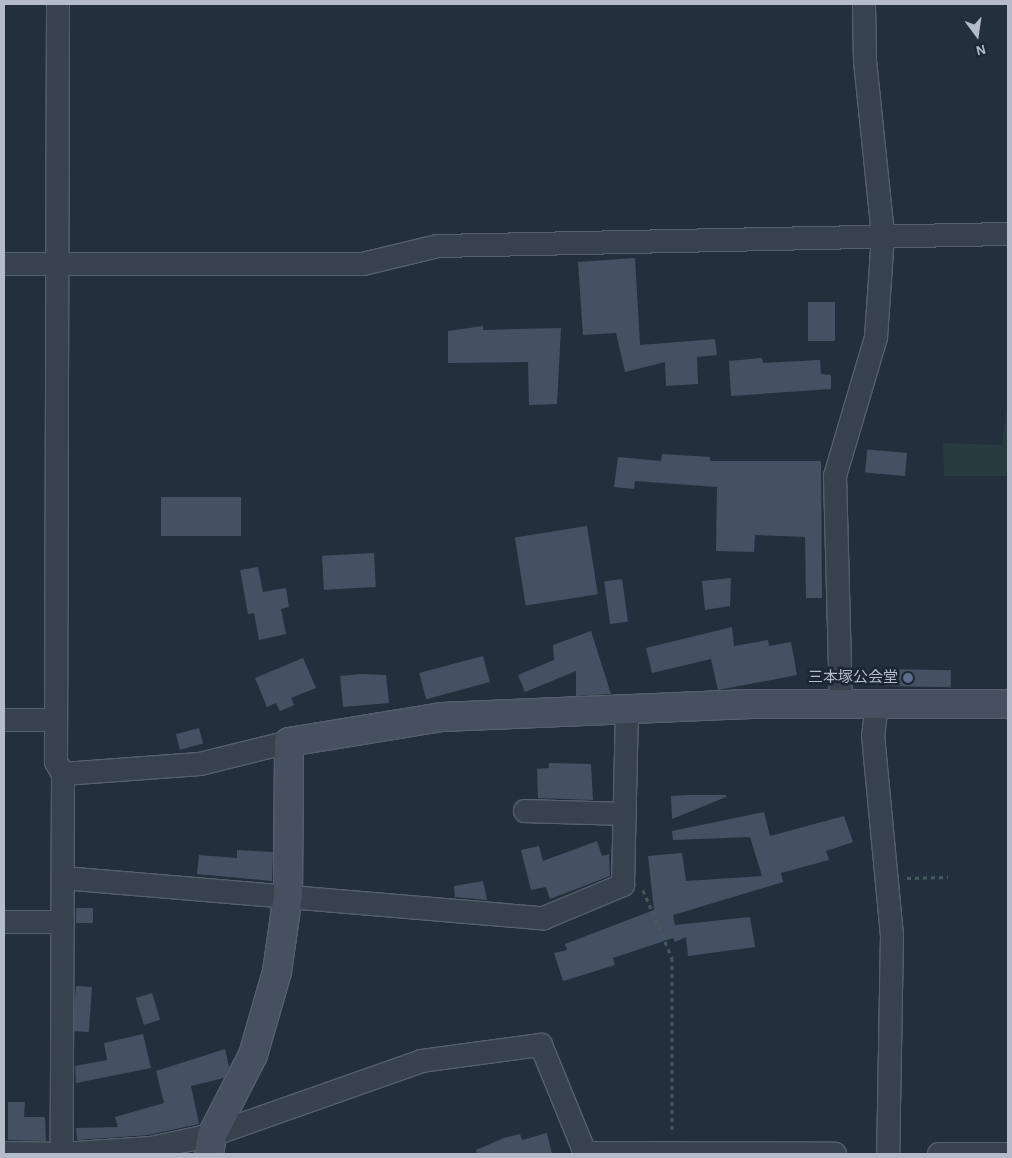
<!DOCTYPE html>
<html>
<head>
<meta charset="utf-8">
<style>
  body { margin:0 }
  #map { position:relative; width:1012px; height:1158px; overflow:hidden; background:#242f3e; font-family:"Alegreya Sans","Noto Sans JP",sans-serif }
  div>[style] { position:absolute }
  .green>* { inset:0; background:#263c3f }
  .building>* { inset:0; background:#455162; transform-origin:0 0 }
  .path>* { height:3px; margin-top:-1.5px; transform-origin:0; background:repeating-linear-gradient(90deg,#44595c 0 4px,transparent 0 8px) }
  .roads { filter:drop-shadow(1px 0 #565f6c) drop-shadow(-1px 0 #565f6c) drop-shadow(0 1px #565f6c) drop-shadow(0 -1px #565f6c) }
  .street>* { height:22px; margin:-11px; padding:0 11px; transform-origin:11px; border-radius:11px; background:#38414e }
  .secondary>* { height:28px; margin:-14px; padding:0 14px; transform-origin:14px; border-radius:14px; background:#465061 }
  .dots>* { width:14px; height:14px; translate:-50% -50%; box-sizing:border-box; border:2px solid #1d2633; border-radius:50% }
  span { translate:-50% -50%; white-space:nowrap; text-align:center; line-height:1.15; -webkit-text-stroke:5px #1d2633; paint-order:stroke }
  .poi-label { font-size:15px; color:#b4bcc9 }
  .right { translate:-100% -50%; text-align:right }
  .frame { position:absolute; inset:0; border:5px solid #b4bcc9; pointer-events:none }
  .north { position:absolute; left:952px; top:10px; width:50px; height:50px; -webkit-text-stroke:4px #1d2633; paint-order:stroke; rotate:166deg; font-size:14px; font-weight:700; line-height:20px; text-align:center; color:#b4bcc9 }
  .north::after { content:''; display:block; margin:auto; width:18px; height:22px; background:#b4bcc9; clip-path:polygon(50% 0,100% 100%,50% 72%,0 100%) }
</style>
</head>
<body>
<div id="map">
  <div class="green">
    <i style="clip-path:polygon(1008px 400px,1008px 476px,944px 476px,943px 443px,1002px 445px)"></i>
  </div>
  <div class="building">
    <i style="clip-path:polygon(635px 258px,640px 345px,715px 339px,717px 355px,697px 357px,698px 384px,666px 386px,665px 362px,625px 372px,616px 333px,583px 335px,578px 262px)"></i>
    <i style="left:808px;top:302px;width:27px;height:39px"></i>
    <i style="clip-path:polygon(483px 326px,483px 330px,561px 328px,557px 404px,529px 405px,528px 362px,448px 363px,448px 331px)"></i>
    <i style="clip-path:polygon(762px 358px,763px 363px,820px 360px,821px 374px,831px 375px,831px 389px,731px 396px,729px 361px)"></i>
    <i style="left:907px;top:453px;width:23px;height:40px;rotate:95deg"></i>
    <i style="clip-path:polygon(662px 454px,710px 457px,710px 461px,821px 461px,822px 598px,806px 598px,805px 537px,755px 535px,754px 552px,716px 551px,717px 487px,635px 481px,634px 489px,614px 487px,618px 457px,661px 461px)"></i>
    <i style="left:161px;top:497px;width:80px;height:39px"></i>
    <i style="left:587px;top:526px;width:69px;height:73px;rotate:81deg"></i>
    <i style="left:374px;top:553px;width:34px;height:52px;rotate:87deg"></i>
    <i style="clip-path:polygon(258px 567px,263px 592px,286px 588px,289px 607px,281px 609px,286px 634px,259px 640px,254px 613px,248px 614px,240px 570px)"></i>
    <i style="clip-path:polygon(731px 578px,730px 606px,705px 610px,702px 581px)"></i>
    <i style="left:622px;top:579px;width:43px;height:18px;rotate:82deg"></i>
    <i style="clip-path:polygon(732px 627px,734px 646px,768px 640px,769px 646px,791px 642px,797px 675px,718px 690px,711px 659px,652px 673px,646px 648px)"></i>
    <i style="clip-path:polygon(591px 631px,611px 694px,576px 696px,576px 671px,525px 692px,518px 675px,554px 660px,553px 645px)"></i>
    <i style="left:483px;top:656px;width:27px;height:66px;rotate:75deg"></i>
    <i style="clip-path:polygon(303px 658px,316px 688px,291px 698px,294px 705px,280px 711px,276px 703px,267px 707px,255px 678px)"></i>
    <i style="left:886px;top:669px;width:65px;height:17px;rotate:1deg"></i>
    <i style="clip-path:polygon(361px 674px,386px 675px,389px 703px,343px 707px,340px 676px)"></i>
    <i style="left:199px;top:728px;width:16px;height:24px;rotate:75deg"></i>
    <i style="clip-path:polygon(549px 763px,591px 764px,593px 800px,538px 798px,537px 769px,549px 768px)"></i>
    <i style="clip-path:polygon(687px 795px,726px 795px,726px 797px,672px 819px,671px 796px)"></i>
    <i style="clip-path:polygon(764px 812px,770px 836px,844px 816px,853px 842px,826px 851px,829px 860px,781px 873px,783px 882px,673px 915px,675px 925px,750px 917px,755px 947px,688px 956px,686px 937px,675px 942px,673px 938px,613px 958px,615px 965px,563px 981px,554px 953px,567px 950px,565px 944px,654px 910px,648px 856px,682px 853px,686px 881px,762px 876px,750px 837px,673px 840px,672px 831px)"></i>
    <i style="clip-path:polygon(597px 841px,602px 856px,609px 854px,610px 876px,550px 899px,546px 887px,531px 890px,521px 850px,539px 846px,543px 861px)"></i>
    <i style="clip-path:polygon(237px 850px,273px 852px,272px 881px,197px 874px,199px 855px,237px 858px)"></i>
    <i style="clip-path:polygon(483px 881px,487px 900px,455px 897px,454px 886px)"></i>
    <i style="left:76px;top:908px;width:17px;height:15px"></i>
    <i style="left:76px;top:986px;width:16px;height:45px;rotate:4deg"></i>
    <i style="left:152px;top:993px;width:28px;height:17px;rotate:73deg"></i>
    <i style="clip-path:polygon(143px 1034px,151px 1068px,76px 1083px,75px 1066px,107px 1060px,104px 1043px)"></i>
    <i style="clip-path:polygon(225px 1049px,229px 1067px,224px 1078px,191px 1086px,199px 1124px,148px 1135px,77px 1140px,76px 1128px,118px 1127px,115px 1117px,164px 1103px,156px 1071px)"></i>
    <i style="clip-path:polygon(8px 1102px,25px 1102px,24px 1117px,45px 1117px,46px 1141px,8px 1140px)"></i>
    <i style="clip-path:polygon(547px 1133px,552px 1154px,477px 1154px,476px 1150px,504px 1138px,520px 1134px,522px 1140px)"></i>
  </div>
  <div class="path">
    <i style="left:907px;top:878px;width:41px;rotate:-1.4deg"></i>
    <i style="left:643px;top:890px;width:74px;rotate:66.9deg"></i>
    <i style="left:672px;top:958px;width:175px;rotate:90deg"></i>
  </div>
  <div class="roads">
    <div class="street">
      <i style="left:58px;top:4px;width:758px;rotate:90.15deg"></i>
      <i style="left:56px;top:762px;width:14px;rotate:60deg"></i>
      <i style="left:63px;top:774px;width:380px;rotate:90.2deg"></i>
      <i style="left:62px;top:1154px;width:89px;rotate:-3.9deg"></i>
      <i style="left:151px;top:1148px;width:62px;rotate:-12deg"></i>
      <i style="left:212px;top:1135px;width:223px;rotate:-19.4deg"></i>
      <i style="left:422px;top:1061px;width:120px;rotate:-7.7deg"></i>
      <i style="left:541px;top:1045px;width:117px;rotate:67.8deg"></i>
      <i style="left:585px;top:1153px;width:250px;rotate:0.2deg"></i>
      <i style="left:4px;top:264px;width:359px"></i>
      <i style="left:363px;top:264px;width:77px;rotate:-13.5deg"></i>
      <i style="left:438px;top:246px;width:570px;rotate:-1.21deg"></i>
      <i style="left:877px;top:704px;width:31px;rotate:97deg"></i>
      <i style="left:873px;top:735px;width:201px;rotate:84.6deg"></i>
      <i style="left:892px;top:935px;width:219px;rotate:91deg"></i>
      <i style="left:841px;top:705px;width:229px;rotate:-91.5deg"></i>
      <i style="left:835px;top:476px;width:144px;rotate:-73.5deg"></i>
      <i style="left:876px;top:338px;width:103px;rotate:-86.1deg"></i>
      <i style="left:883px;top:235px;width:175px;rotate:-95.9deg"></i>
      <i style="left:865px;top:61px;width:57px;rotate:-91deg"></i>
      <i style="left:4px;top:720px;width:52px"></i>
      <i style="left:63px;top:774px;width:137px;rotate:-4.2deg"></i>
      <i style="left:200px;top:764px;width:92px;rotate:-13.9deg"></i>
      <i style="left:525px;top:811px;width:100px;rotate:1.7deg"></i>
      <i style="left:63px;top:878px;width:483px;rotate:4.8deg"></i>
      <i style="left:544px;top:918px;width:86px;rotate:-22.7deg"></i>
      <i style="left:623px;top:885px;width:178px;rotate:-88.7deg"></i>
      <i style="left:4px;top:922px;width:59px"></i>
      <i style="left:4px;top:1153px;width:58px;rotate:1deg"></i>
      <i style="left:939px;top:1154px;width:69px"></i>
    </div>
    <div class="secondary">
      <i style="left:209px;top:1154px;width:19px;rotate:-81deg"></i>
      <i style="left:212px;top:1135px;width:90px;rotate:-62.9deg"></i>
      <i style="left:253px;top:1055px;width:86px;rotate:-73.9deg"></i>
      <i style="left:277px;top:972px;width:78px;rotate:-81.9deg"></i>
      <i style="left:288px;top:895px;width:153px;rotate:-89.6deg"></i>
      <i style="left:289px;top:742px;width:155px;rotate:-9.3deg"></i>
      <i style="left:442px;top:717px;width:308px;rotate:-2.4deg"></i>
      <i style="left:750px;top:704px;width:258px"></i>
    </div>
  </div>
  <div class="dots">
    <i style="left:908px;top:678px;background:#5c6f8a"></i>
  </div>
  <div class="poi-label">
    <span class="right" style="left:898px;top:678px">三本塚公会堂</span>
  </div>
  <div class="frame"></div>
  <div class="north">N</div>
</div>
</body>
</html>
